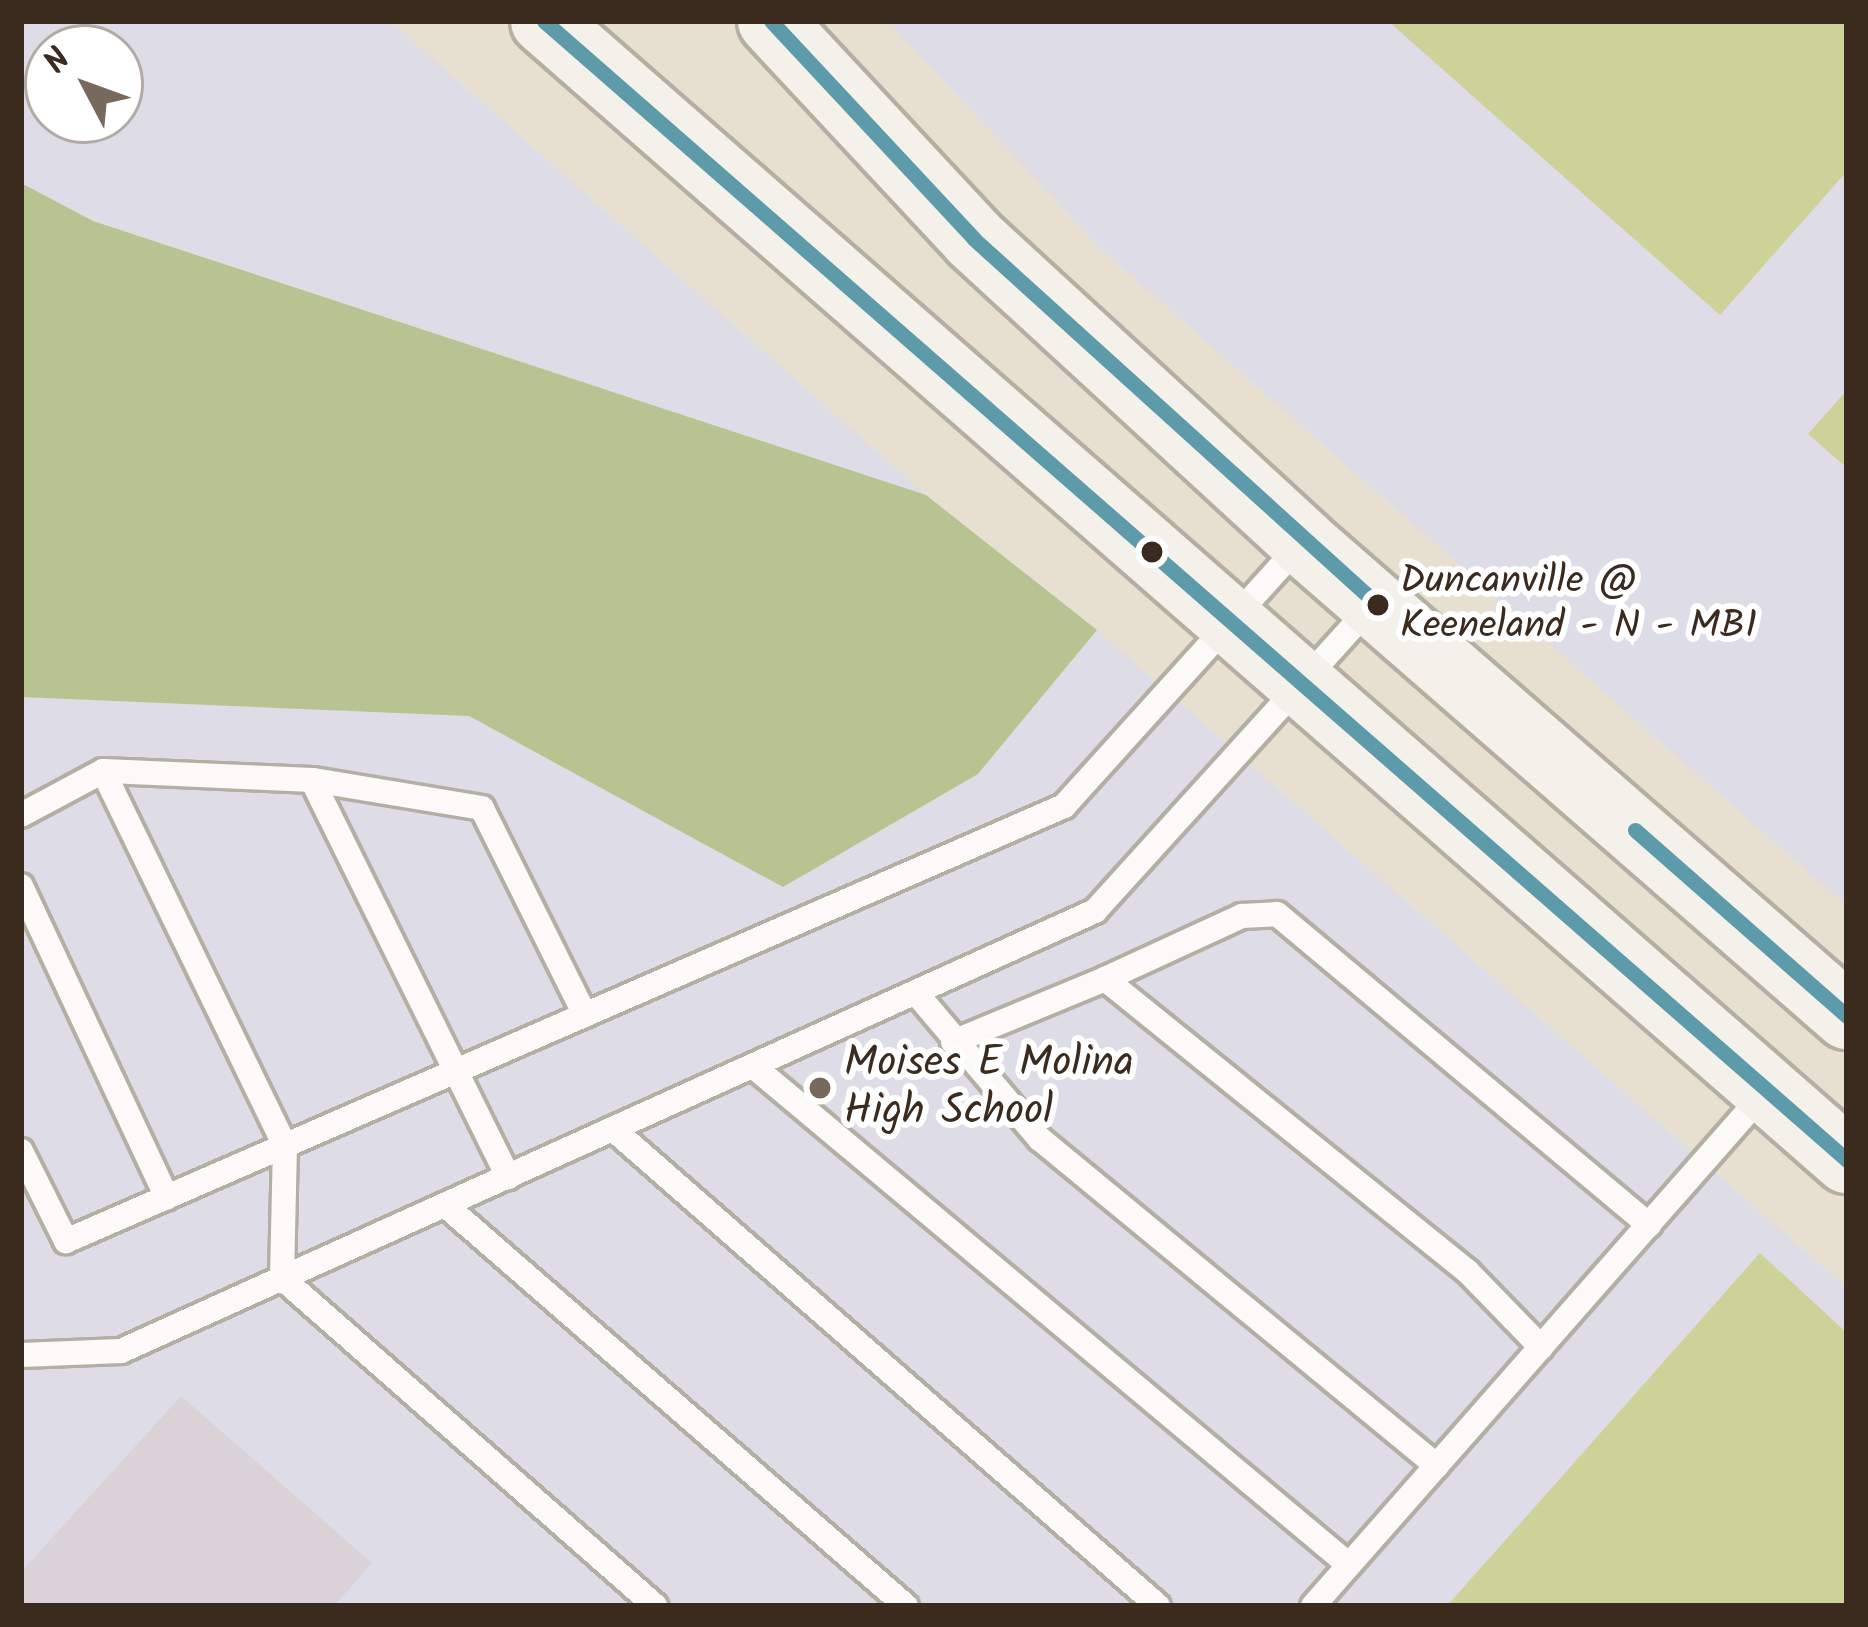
<!DOCTYPE html>
<html>
<head>
<meta charset="utf-8">
<style>
  body { margin:0 }
  #map { position:relative; width:1868px; height:1627px; overflow:hidden; background:#e7e0d1; font-family:Kalam,sans-serif }
  div>[style] { position:absolute }
  .built>* { inset:0; background:#dedce7 }
  .green>* { inset:0; background:#cdd298 }
  .forest>* { inset:0; background:#b8c392 }
  .building>* { inset:0; background:#dbd2d7 }
  .roads { filter:drop-shadow(3px 0 #b4aea3) drop-shadow(-3px 0 #b4aea3) drop-shadow(0 3px #b4aea3) drop-shadow(0 -3px #b4aea3) }
  .lane>* { height:24px; margin:-12px; padding:0 12px; transform-origin:12px; border-radius:12px; background:#fbfaf8 }
  .secondary>* { height:66px; margin:-33px; padding:0 33px; transform-origin:33px; border-radius:33px; background:#f4f0ea }
  .bus-1>* { height:15px; margin:-7.5px; padding:0 7.5px; transform-origin:7.5px; border-radius:7.5px; background:#5d9bab }
  .dots>* { width:33px; height:33px; translate:-50% -50%; box-sizing:border-box; border:6px solid #fff; border-radius:50% }
  span { translate:-50% -50%; white-space:nowrap; text-align:center; line-height:1.15; -webkit-text-stroke:12px #fff; paint-order:stroke }
  .bus-label { font-size:39px; color:#3b2a1e }
  .left { translate:0 -50%; text-align:left }
  .poi-label { font-size:42px; color:#3b2a1e }
  .frame { position:absolute; inset:0; border:24px solid #3b2a1e; pointer-events:none }
  .north { position:absolute; left:24px; top:24px; width:120px; height:120px; box-sizing:border-box; background:#fff; border:3px solid #b1aaa5; border-radius:50%; rotate:311deg; font-size:33px; font-weight:700; line-height:48px; text-align:center; color:#3b2a1e }
  .north::after { content:''; display:block; margin:auto; width:42px; height:54px; background:#776a5d; clip-path:polygon(50% 0,100% 100%,50% 72%,0 100%) }
</style>
</head>
<body>
<div id="map">
  <div class="built">
    <i style="clip-path:polygon(evenodd,21px 21px,390px 21px,926px 495px,92px 220px,21px 183px,21px 21px,48px 48px,120px 48px,120px 120px,48px 120px,48px 48px)"></i>
    <i style="clip-path:polygon(888px 21px,1847px 21px,1847px 906px,1100px 248px)"></i>
    <i style="clip-path:polygon(1097px 630px,1847px 1288px,1847px 1606px,21px 1606px,21px 697px,469px 716px,783px 887px,978px 774px)"></i>
  </div>
  <div class="green">
    <i style="clip-path:polygon(1388px 21px,1847px 21px,1847px 171px,1720px 315px)"></i>
    <i style="clip-path:polygon(1847px 390px,1847px 468px,1808px 434px)"></i>
    <i style="clip-path:polygon(1760px 1253px,1847px 1333px,1847px 1606px,1447px 1606px)"></i>
  </div>
  <div class="forest">
    <i style="clip-path:polygon(21px 183px,93px 221px,926px 495px,1097px 630px,978px 774px,783px 887px,469px 716px,21px 697px)"></i>
  </div>
  <div class="building">
    <i style="clip-path:polygon(181px 1396px,372px 1563px,334px 1606px,21px 1606px,21px 1572px)"></i>
  </div>
  <div class="roads">
    <div class="lane">
      <i style="left:312px;top:780px;width:443px;rotate:63.7deg"></i>
      <i style="left:21px;top:815px;width:93px;rotate:-28.2deg"></i>
      <i style="left:21px;top:886px;width:344px;rotate:64.9deg"></i>
      <i style="left:1105px;top:979px;width:151px;rotate:-24.7deg"></i>
      <i style="left:1242px;top:916px;width:35px;rotate:-3deg"></i>
      <i style="left:1277px;top:914px;width:485px;rotate:39.9deg"></i>
      <i style="left:916px;top:993px;width:192px;rotate:49.7deg"></i>
      <i style="left:1040px;top:1139px;width:514px;rotate:39.48deg"></i>
      <i style="left:585px;top:1015px;width:231px;rotate:-116.5deg"></i>
      <i style="left:482px;top:808px;width:172px;rotate:-170.6deg"></i>
      <i style="left:312px;top:780px;width:209px;rotate:-177.5deg"></i>
      <i style="left:103px;top:771px;width:416px;rotate:64.1deg"></i>
      <i style="left:285px;top:1145px;width:133px;rotate:91.3deg"></i>
      <i style="left:282px;top:1278px;width:497px;rotate:41.3deg"></i>
      <i style="left:953px;top:1042px;width:165px;rotate:-22.5deg"></i>
      <i style="left:1105px;top:979px;width:466px;rotate:38.9deg"></i>
      <i style="left:1468px;top:1272px;width:105px;rotate:45.8deg"></i>
      <i style="left:753px;top:1066px;width:777px;rotate:39.94deg"></i>
      <i style="left:613px;top:1129px;width:724px;rotate:41.19deg"></i>
      <i style="left:21px;top:1151px;width:101px;rotate:63.4deg"></i>
      <i style="left:66px;top:1241px;width:1089px;rotate:-23.55deg"></i>
      <i style="left:1064px;top:806px;width:353px;rotate:-47.9deg"></i>
      <i style="left:445px;top:1205px;width:611px;rotate:41.02deg"></i>
      <i style="left:21px;top:1355px;width:100px;rotate:-2.3deg"></i>
      <i style="left:121px;top:1351px;width:1069px;rotate:-24.31deg"></i>
      <i style="left:1095px;top:911px;width:414px;rotate:-47.8deg"></i>
      <i style="left:1313px;top:1606px;width:684px;rotate:-48.67deg"></i>
    </div>
    <div class="secondary">
      <i style="left:544px;top:21px;width:1731px;rotate:41.16deg"></i>
      <i style="left:771px;top:21px;width:298px;rotate:47deg"></i>
      <i style="left:974px;top:239px;width:447px;rotate:42.6deg"></i>
      <i style="left:1303px;top:542px;width:722px;rotate:41.07deg"></i>
    </div>
  </div>
  <div class="bus-1">
    <i style="left:544px;top:21px;width:1731px;rotate:41.16deg"></i>
    <i style="left:771px;top:21px;width:298px;rotate:47deg"></i>
    <i style="left:974px;top:239px;width:545px;rotate:42.17deg"></i>
    <i style="left:1635px;top:830px;width:282px;rotate:41.3deg"></i>
  </div>
  <div class="dots">
    <i style="left:1152px;top:552px;background:#3b2a1e"></i>
    <i style="left:1378px;top:605px;background:#3b2a1e"></i>
    <i style="left:820px;top:1088px;background:#776a5d"></i>
  </div>
  <div class="bus-label">
    <span class="left" style="left:1400px;top:605px">Duncanville @<br>Keeneland - N - MB1</span>
  </div>
  <div class="poi-label">
    <span class="left" style="left:844px;top:1088px">Moises E Molina<br>High School</span>
  </div>
  <div class="frame"></div>
  <div class="north">N</div>
</div>
</body>
</html>
